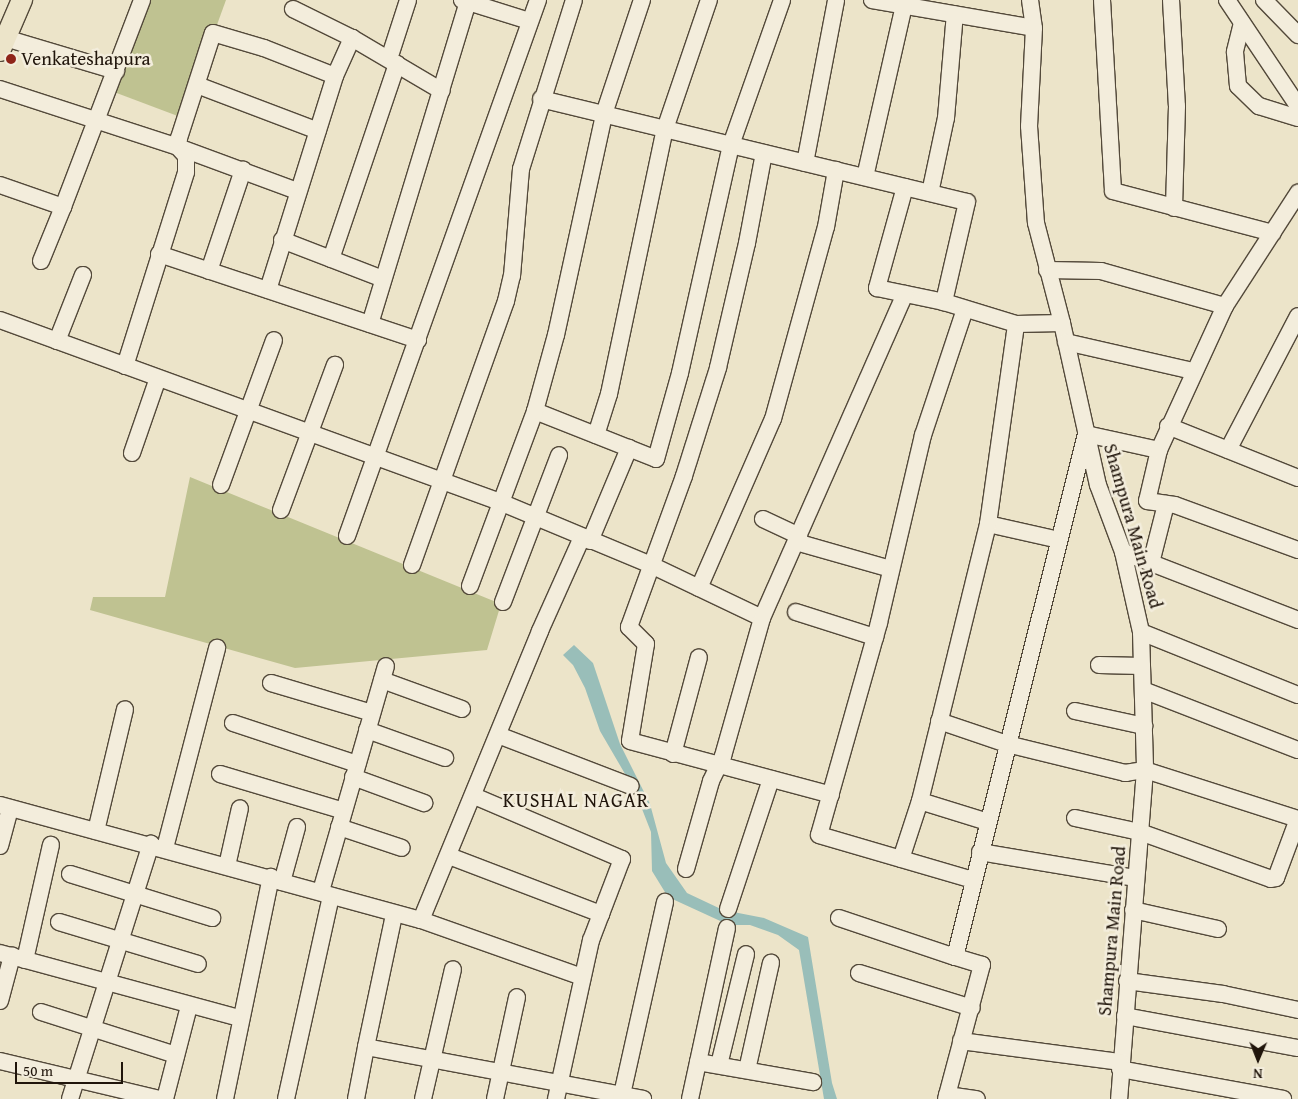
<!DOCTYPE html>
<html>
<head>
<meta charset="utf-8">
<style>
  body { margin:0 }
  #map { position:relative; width:1298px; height:1099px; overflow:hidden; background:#ece4c9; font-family:"Gentium Book Plus",serif }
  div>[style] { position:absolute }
  .green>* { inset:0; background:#bfc291 }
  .water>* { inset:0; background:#99beb9 }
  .roads { filter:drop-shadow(1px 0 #53493a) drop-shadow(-1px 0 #53493a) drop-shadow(0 1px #53493a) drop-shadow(0 -1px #53493a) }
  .minor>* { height:16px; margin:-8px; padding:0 8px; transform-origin:8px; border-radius:8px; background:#f3eddc }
  .major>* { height:20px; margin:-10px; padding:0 10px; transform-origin:10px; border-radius:10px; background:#ece4c9 }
  .dots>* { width:14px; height:14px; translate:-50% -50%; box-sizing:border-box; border:2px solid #f3eddc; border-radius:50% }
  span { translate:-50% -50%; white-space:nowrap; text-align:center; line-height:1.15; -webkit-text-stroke:5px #f3eddc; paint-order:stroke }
  .poi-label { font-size:19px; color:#20150b }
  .left { translate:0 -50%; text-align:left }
  .street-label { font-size:19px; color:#20150b }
  .neighbourhood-label { font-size:20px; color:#20150b; letter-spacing:1px }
  .north { position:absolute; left:1233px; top:1034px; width:50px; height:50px; -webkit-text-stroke:4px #f3eddc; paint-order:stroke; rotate:181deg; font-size:14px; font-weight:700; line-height:20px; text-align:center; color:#20150b }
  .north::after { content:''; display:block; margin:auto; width:18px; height:22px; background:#20150b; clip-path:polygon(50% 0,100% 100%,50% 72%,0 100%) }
  .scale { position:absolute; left:15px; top:1062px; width:108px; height:22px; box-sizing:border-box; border:2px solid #20150b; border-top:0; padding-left:6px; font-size:15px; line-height:18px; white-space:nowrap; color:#20150b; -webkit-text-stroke:4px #f3eddc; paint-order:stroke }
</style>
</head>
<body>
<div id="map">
  <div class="green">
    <i style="clip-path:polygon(149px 0,226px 0,183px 118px,114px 92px)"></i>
    <i style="clip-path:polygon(190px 477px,501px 604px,487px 650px,295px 668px,90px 610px,93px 597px,165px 597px)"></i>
  </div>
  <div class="water">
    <i style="clip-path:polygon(574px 645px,593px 663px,620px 744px,650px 804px,666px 863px,687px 893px,723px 910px,764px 918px,808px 937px,832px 1083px,837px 1099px,824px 1099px,799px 950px,778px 935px,750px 925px,729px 925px,668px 897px,652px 871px,651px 832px,635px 791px,600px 731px,585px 688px,573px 665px,563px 655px)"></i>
  </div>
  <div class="roads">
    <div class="minor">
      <i style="left:462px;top:0;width:70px;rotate:17.4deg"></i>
      <i style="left:872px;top:0;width:164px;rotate:9.8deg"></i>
      <i style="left:1030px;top:0;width:28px;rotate:82deg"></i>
      <i style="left:1034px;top:28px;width:98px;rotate:92.9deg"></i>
      <i style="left:1029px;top:126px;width:97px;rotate:85.9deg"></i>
      <i style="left:1036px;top:223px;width:103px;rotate:75.4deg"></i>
      <i style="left:1062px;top:323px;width:166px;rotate:77.5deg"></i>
      <i style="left:1098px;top:485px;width:72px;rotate:69.5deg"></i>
      <i style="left:1123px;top:552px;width:82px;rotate:77.3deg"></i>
      <i style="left:1141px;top:632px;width:138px;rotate:88.3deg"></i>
      <i style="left:1145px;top:770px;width:330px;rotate:94.5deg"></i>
      <i style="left:1102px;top:0;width:191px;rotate:86.7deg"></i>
      <i style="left:1113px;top:191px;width:165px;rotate:14.7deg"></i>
      <i style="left:1171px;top:0;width:106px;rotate:86.8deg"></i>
      <i style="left:1177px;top:106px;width:102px;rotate:91.7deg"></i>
      <i style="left:1227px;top:0;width:128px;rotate:56.2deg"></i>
      <i style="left:1264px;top:0;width:49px;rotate:45.8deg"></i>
      <i style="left:293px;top:9px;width:66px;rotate:26.2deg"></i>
      <i style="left:352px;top:38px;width:104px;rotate:30.5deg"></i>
      <i style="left:1242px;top:23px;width:30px;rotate:104deg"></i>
      <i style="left:1235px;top:52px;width:34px;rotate:85deg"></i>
      <i style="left:1238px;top:86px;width:29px;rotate:44deg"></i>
      <i style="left:1259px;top:106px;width:41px;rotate:17.1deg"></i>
      <i style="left:5px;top:38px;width:116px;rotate:16.6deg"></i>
      <i style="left:389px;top:59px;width:62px;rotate:-72.1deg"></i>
      <i style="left:335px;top:76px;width:42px;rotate:-65.9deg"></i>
      <i style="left:197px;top:85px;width:129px;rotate:20.8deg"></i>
      <i style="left:0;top:89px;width:187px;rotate:18deg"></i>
      <i style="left:178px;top:147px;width:127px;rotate:20.3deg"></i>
      <i style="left:541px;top:99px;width:438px;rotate:13.6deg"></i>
      <i style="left:967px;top:202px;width:103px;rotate:103deg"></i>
      <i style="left:764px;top:153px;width:92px;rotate:100.7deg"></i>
      <i style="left:747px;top:243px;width:128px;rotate:103.1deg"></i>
      <i style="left:718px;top:368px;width:113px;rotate:107.5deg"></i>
      <i style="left:684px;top:476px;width:161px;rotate:110deg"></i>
      <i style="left:629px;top:627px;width:24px;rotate:45deg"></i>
      <i style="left:646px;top:644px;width:98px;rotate:99.4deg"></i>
      <i style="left:630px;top:741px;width:208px;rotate:15deg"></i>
      <i style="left:805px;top:163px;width:166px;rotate:-79.2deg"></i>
      <i style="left:865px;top:177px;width:176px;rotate:-77.2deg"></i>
      <i style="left:0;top:185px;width:67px;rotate:19.2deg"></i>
      <i style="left:63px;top:207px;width:222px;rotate:-69.1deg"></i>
      <i style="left:905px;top:187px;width:105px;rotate:105.5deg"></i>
      <i style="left:877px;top:288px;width:68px;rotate:11.8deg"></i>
      <i style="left:944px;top:302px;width:75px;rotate:17deg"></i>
      <i style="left:1016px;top:324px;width:46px;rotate:-1.2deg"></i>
      <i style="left:930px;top:193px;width:77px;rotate:-78deg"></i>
      <i style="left:946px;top:118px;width:104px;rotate:-85.1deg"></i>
      <i style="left:282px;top:240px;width:108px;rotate:21.1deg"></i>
      <i style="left:159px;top:254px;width:273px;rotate:18.4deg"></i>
      <i style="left:331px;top:259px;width:206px;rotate:-71.3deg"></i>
      <i style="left:41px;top:261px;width:58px;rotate:-67.8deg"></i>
      <i style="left:1047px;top:270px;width:54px;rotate:1.1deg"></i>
      <i style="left:1101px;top:271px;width:129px;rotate:15.8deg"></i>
      <i style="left:209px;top:271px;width:107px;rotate:-71.4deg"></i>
      <i style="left:965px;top:309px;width:133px;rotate:108.4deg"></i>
      <i style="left:923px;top:435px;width:193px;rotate:103.2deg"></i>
      <i style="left:879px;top:623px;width:220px;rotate:105.8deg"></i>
      <i style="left:819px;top:835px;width:160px;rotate:16.3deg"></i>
      <i style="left:0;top:320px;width:532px;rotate:20deg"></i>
      <i style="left:500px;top:502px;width:164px;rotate:22.6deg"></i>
      <i style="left:651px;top:565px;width:123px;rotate:25.5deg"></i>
      <i style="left:370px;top:324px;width:337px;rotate:-73.1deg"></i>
      <i style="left:57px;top:341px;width:71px;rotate:-68.5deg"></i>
      <i style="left:1066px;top:342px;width:130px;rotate:12.9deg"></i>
      <i style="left:125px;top:366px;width:203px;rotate:-72.5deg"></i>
      <i style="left:186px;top:172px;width:16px;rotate:-90deg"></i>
      <i style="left:186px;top:156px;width:12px;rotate:-132deg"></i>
      <i style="left:178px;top:147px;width:9px;rotate:-84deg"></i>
      <i style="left:179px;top:138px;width:110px;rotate:-72.1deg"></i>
      <i style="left:213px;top:33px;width:53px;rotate:16.4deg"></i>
      <i style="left:264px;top:48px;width:76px;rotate:21.5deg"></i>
      <i style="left:335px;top:76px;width:224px;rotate:107.4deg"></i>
      <i style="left:535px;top:411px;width:130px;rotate:21.6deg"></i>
      <i style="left:656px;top:459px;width:89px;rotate:-74.4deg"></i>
      <i style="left:680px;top:373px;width:234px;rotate:-77.4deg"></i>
      <i style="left:731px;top:145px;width:154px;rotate:-70.6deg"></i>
      <i style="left:1168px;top:426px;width:140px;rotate:21.8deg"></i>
      <i style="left:596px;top:435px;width:43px;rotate:-72.4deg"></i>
      <i style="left:609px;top:394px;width:271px;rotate:-78.1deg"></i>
      <i style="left:665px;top:129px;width:136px;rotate:-71.2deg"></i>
      <i style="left:1159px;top:450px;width:52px;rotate:103.2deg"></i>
      <i style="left:1147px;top:501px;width:28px;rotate:8deg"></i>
      <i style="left:1175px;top:505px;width:131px;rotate:20.1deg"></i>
      <i style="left:1228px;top:450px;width:151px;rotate:-62.4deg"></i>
      <i style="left:132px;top:453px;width:79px;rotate:-70.9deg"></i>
      <i style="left:221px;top:485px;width:154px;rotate:-69.9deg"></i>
      <i style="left:281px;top:510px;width:155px;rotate:-69.6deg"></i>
      <i style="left:763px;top:519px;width:40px;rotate:25deg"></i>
      <i style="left:988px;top:524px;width:73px;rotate:12.7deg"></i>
      <i style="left:347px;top:536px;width:569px;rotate:-70.39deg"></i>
      <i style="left:590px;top:541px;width:101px;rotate:-67.2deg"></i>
      <i style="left:796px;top:542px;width:99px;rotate:15.9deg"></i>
      <i style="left:1123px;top:552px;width:188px;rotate:21.2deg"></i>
      <i style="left:1151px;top:563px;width:61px;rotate:-75.7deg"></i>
      <i style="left:412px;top:565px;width:280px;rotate:-70.4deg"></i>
      <i style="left:506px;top:301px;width:26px;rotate:-77deg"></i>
      <i style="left:512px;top:276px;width:107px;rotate:-85.2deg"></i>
      <i style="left:521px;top:169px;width:177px;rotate:-72.6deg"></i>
      <i style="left:470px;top:586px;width:187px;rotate:-69.6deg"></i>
      <i style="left:535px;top:411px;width:79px;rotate:-74.6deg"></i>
      <i style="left:556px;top:335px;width:226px;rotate:-77.7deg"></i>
      <i style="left:604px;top:114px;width:120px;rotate:-71.6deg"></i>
      <i style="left:699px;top:588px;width:184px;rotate:-66.4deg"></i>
      <i style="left:773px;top:419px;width:199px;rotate:-74.6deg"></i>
      <i style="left:826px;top:227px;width:58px;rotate:-80deg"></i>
      <i style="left:503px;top:602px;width:157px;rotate:-69.1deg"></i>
      <i style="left:796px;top:612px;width:83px;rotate:17.6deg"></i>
      <i style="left:1141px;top:632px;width:169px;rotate:21.9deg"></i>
      <i style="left:1099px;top:665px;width:43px;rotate:1.3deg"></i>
      <i style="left:382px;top:680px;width:85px;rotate:19.9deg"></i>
      <i style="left:271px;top:683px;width:105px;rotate:16.5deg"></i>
      <i style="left:1143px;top:690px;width:166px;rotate:21.2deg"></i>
      <i style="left:1075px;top:711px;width:71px;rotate:12.3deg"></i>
      <i style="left:939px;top:721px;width:72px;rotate:18.7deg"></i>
      <i style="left:1007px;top:744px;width:122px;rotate:13.8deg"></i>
      <i style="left:1125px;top:773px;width:20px;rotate:-9deg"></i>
      <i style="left:1145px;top:770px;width:161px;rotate:17.8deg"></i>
      <i style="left:233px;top:723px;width:131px;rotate:18.3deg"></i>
      <i style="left:367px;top:730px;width:83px;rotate:19.7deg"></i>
      <i style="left:498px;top:735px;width:142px;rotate:21deg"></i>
      <i style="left:673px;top:754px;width:100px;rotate:-75deg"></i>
      <i style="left:220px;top:774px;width:129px;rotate:16.6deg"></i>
      <i style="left:353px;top:777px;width:76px;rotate:20.1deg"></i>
      <i style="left:474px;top:796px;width:161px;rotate:23.1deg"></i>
      <i style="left:622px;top:859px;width:87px;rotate:110.9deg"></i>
      <i style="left:591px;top:940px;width:163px;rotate:102.4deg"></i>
      <i style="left:920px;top:801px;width:71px;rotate:17.2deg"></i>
      <i style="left:0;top:805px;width:436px;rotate:15.3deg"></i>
      <i style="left:421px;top:920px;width:171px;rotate:19.5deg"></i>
      <i style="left:1075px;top:818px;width:66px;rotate:12.2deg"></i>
      <i style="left:1140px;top:832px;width:139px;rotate:19.7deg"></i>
      <i style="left:1271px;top:879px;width:5px;rotate:-11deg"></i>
      <i style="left:1276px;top:878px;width:63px;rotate:-69.6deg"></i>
      <i style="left:339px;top:827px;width:66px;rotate:18.4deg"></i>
      <i style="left:96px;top:831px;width:125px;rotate:-76.6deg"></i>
      <i style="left:0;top:846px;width:39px;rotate:-75deg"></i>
      <i style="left:165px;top:848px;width:207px;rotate:-75.4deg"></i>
      <i style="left:980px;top:852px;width:158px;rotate:9.5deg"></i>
      <i style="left:449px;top:856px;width:163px;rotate:20.9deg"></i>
      <i style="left:901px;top:859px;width:61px;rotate:-71.9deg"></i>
      <i style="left:920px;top:801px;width:285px;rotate:-76.2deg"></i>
      <i style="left:988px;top:524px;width:202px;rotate:-82deg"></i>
      <i style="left:227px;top:866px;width:59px;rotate:-77.4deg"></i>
      <i style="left:686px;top:869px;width:91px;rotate:-74.1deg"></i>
      <i style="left:711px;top:781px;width:28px;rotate:-64deg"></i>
      <i style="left:723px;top:756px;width:143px;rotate:-74.2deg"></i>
      <i style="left:762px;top:618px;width:354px;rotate:-66.2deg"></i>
      <i style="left:70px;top:874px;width:149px;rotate:17.2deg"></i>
      <i style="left:282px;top:882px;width:57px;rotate:-74.7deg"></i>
      <i style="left:321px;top:891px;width:234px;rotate:-73.9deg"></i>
      <i style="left:728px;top:909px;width:137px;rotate:-71.7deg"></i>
      <i style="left:1133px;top:910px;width:87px;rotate:12.6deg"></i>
      <i style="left:394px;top:915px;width:135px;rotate:102deg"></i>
      <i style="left:366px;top:1047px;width:282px;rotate:10.6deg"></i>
      <i style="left:839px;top:918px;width:122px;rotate:18.6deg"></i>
      <i style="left:421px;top:920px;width:313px;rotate:-67.6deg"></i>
      <i style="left:540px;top:631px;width:103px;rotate:-65.9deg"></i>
      <i style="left:59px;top:922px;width:145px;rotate:16.8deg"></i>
      <i style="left:0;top:953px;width:249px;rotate:15.2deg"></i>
      <i style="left:25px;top:960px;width:118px;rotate:-77.3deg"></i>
      <i style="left:859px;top:973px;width:118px;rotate:17.2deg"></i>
      <i style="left:1127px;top:981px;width:97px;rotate:7.7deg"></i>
      <i style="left:1223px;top:994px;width:77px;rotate:12deg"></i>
      <i style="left:0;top:1001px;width:47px;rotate:-75.1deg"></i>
      <i style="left:41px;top:1012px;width:142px;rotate:17.7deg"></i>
      <i style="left:1125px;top:1016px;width:176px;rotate:10.5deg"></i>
      <i style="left:961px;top:1041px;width:161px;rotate:7.5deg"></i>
      <i style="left:0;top:1061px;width:163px;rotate:13.4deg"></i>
      <i style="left:698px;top:1062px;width:117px;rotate:9.9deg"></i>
      <i style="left:719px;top:1065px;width:114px;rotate:-76.3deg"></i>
      <i style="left:1120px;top:1069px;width:166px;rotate:10.4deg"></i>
      <i style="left:747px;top:1070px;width:110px;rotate:-77.4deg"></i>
      <i style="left:947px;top:1095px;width:30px;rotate:8deg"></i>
      <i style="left:70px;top:1099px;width:268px;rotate:-72.4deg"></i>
      <i style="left:165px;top:1099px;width:96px;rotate:-75.5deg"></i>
      <i style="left:225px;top:1099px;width:227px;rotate:-78.3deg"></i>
      <i style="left:286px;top:1099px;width:208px;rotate:-77.5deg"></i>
      <i style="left:356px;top:1099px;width:53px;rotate:-79.1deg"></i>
      <i style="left:423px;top:1099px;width:133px;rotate:-77deg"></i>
      <i style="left:495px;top:1099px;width:104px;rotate:-77.8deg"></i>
      <i style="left:621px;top:1099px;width:202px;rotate:-77.4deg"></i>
      <i style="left:690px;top:1099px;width:175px;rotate:-77.8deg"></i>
      <i style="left:946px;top:1099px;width:139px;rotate:-75deg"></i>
      <i style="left:982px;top:965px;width:28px;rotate:-163deg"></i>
      <i style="left:955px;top:957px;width:539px;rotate:-75.94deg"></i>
      <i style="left:1086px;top:434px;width:75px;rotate:12.4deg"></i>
      <i style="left:1159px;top:450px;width:158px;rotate:-65.4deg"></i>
      <i style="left:1225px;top:306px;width:135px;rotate:-57.1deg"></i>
    </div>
    <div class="major">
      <i style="left:0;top:51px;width:56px;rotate:-66.7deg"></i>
    </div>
  </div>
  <div class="dots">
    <i style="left:11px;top:59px;background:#8f2418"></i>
  </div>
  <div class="poi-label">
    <span class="left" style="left:21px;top:59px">Venkateshapura</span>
  </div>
  <div class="street-label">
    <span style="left:1133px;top:526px;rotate:74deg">Shampura Main Road</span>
    <span style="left:1112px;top:931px;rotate:-85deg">Shampura Main Road</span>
  </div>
  <div class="neighbourhood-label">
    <span style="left:576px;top:799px">KUSHAL NAGAR</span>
  </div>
  <div class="north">N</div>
  <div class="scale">50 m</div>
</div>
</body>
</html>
